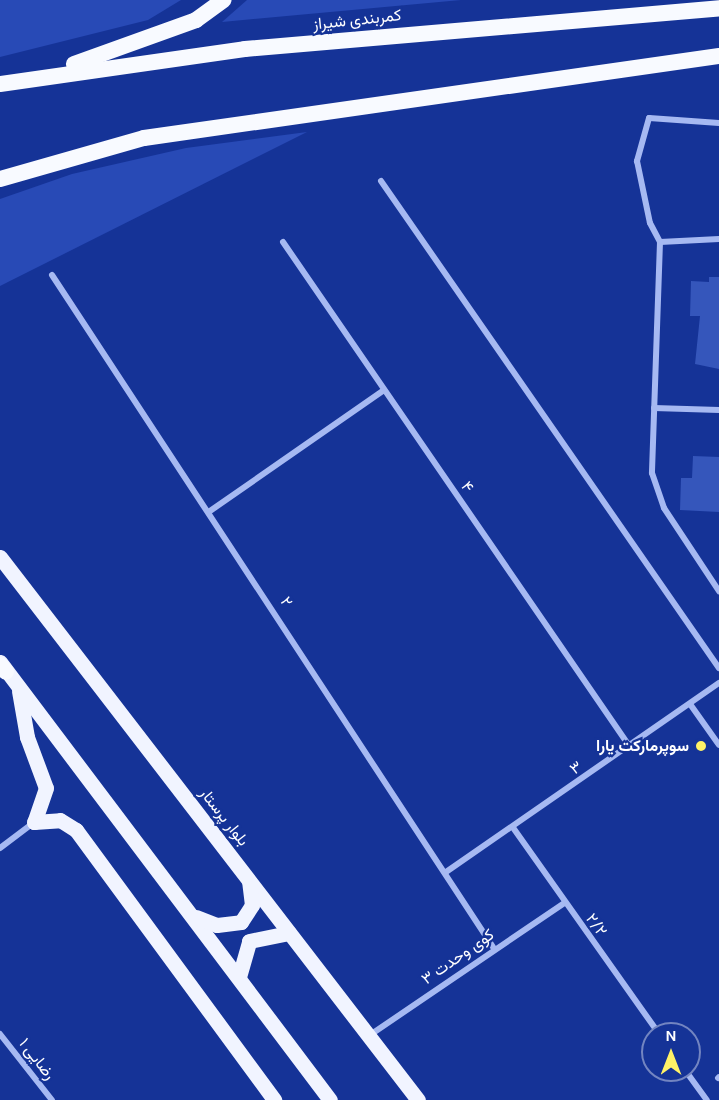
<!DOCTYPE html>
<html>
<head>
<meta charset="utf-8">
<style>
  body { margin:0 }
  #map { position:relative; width:719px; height:1100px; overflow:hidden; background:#153397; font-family:Karla,Vazirmatn,sans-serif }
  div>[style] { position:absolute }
  .green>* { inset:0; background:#284ab6 }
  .building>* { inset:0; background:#3556bb }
  .minor>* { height:6px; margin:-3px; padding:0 3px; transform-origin:3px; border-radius:3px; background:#a6b9f2 }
  .primary>* { height:15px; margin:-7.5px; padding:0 7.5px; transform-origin:7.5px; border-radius:7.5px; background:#f1f4ff }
  .trunk>* { height:16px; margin:-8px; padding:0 8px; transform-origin:8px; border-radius:8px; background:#f8faff }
  .dots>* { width:16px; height:16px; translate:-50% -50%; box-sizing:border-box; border:3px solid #153397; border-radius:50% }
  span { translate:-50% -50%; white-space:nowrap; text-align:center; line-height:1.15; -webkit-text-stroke:4.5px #153397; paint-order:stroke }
  .street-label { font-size:16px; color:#fff }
  .poi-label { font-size:16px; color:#fff; font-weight:700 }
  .right { translate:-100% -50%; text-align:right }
  .north { position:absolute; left:641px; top:1022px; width:60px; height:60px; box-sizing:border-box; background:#153397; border:2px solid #7385c1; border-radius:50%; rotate:0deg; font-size:16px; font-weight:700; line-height:24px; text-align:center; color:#fff }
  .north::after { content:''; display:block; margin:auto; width:21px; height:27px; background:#fff267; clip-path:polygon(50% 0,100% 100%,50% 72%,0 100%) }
</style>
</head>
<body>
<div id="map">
  <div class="green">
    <i style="clip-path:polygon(0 0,181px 0,148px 20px,0 57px)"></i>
    <i style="clip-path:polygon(247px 0,461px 0,222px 22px)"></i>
    <i style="clip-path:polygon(307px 132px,0 286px,0 199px,72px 174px,186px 148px)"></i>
  </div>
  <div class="building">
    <i style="clip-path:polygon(709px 277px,719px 277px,719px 369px,695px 364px,700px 316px,690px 316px,691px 281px,709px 282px)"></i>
    <i style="clip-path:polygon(693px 456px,719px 457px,719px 512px,680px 510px,681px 478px,692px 478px)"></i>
  </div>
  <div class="minor">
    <i style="left:719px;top:123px;width:70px;rotate:-175.9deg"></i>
    <i style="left:649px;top:118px;width:45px;rotate:105.6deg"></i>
    <i style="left:637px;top:161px;width:63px;rotate:78.2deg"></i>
    <i style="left:650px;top:223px;width:21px;rotate:62deg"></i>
    <i style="left:660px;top:242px;width:231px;rotate:92deg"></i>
    <i style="left:652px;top:473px;width:37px;rotate:71deg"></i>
    <i style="left:664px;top:508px;width:100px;rotate:56.5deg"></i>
    <i style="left:381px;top:181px;width:593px;rotate:55.24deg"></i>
    <i style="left:283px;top:242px;width:613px;rotate:55.51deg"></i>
    <i style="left:660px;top:242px;width:59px;rotate:-2.9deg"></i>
    <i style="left:52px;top:275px;width:804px;rotate:56.73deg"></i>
    <i style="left:654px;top:408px;width:65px;rotate:1.8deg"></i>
    <i style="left:210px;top:511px;width:212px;rotate:-34.8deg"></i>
    <i style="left:690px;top:704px;width:50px;rotate:54.7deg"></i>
    <i style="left:514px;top:829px;width:251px;rotate:54.7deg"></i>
    <i style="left:0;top:848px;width:41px;rotate:-37.1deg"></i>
    <i style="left:446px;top:872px;width:332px;rotate:-34.7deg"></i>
    <i style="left:0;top:1034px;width:84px;rotate:51.8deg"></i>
    <i style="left:370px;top:1035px;width:235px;rotate:-34.2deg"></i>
    <i style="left:685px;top:1070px;width:37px;rotate:54deg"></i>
    <i style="left:718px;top:1078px;width:1px;rotate:-45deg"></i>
  </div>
  <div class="primary">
    <i style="left:0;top:557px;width:685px;rotate:52.41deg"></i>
    <i style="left:0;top:662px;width:548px;rotate:53deg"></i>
    <i style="left:19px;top:691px;width:47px;rotate:80.1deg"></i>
    <i style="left:27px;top:737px;width:54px;rotate:69.6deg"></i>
    <i style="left:46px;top:788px;width:36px;rotate:109deg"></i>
    <i style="left:34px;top:822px;width:26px;rotate:-4deg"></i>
    <i style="left:60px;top:820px;width:19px;rotate:32deg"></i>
    <i style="left:76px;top:830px;width:335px;rotate:53.7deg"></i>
    <i style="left:196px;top:917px;width:22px;rotate:21deg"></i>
    <i style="left:217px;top:925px;width:24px;rotate:-7deg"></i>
    <i style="left:241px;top:922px;width:20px;rotate:-57deg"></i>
    <i style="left:252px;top:905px;width:24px;rotate:-97deg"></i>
    <i style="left:239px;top:977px;width:37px;rotate:-74deg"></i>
    <i style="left:249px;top:941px;width:41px;rotate:-11.3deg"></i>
  </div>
  <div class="trunk">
    <i style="left:74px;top:64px;width:130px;rotate:-19.8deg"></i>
    <i style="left:196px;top:20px;width:34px;rotate:-36deg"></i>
    <i style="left:0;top:84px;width:247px;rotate:-8.1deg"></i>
    <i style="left:245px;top:49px;width:476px;rotate:-4.9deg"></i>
    <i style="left:0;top:179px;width:150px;rotate:-15.9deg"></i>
    <i style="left:144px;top:138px;width:581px;rotate:-8.12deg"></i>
    <i style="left:0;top:665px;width:9px;rotate:49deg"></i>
  </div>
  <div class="dots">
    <i style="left:701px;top:746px;background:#fff267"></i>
  </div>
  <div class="street-label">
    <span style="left:357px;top:20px;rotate:-6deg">کمربندی شیراز</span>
    <span style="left:467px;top:487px;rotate:55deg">۴</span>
    <span style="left:286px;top:602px;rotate:57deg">۲</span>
    <span style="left:576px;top:768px;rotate:-35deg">۳</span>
    <span style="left:224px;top:817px;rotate:52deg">بلوار پرستار</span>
    <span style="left:596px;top:925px;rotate:54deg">۲/۲</span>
    <span style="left:458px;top:957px;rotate:-35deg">کوی وحدت ۳</span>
    <span style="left:37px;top:1059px;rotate:52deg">رضایی ۱</span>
  </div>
  <div class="poi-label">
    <span class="right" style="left:689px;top:746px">سوپرمارکت یارا</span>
  </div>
  <div class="north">N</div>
</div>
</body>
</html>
